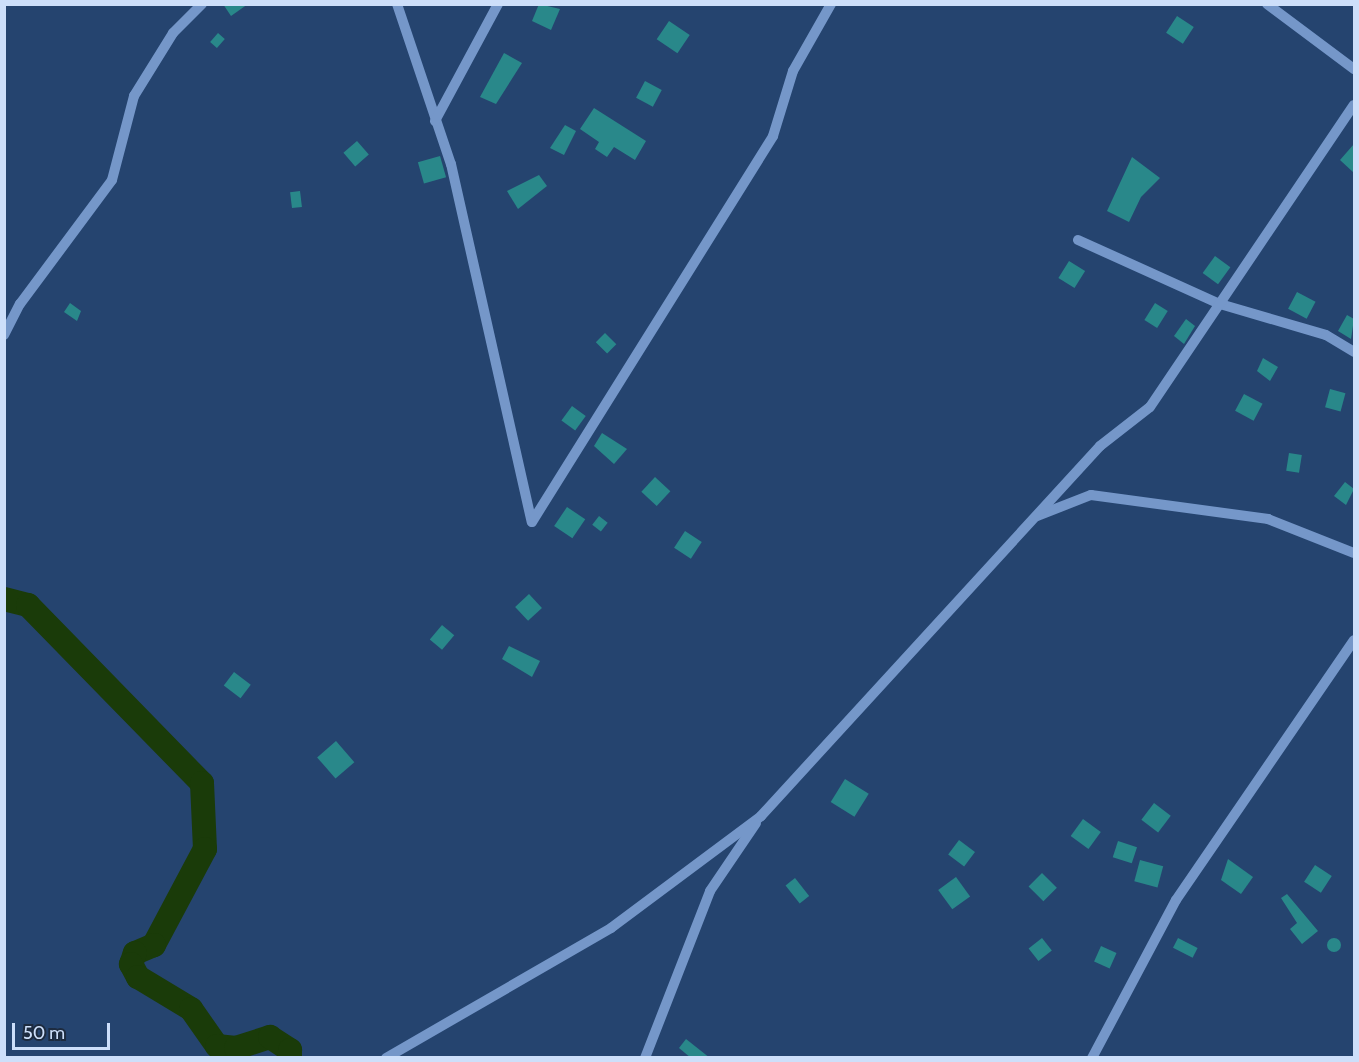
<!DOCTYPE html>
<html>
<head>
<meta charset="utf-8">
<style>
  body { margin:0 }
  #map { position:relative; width:1359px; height:1062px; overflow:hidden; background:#25446f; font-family:Cabin,sans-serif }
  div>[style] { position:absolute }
  .river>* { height:24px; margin:-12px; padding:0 12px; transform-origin:12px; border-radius:12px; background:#1a3b09 }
  .building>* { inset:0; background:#29888a; transform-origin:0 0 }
  .round { border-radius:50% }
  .minor>* { height:10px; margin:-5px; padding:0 5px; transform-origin:5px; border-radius:5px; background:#7597c9 }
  span { translate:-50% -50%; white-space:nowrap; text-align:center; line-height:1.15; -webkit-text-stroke:6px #1d2b3f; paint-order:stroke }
  .frame { position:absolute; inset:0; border:6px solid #cddffa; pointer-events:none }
  .scale { position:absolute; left:12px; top:1023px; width:98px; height:27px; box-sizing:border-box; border:3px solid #cddffa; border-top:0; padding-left:8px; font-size:18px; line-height:21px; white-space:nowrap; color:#cddffa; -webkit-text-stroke:4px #1d2b3f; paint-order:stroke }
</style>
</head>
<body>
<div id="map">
  <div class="river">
    <i style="left:4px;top:599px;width:25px;rotate:14deg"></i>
    <i style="left:28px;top:605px;width:249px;rotate:45.7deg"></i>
    <i style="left:202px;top:783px;width:66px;rotate:87.4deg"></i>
    <i style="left:205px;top:849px;width:109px;rotate:118deg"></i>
    <i style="left:154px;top:945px;width:21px;rotate:157deg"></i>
    <i style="left:135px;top:953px;width:12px;rotate:110deg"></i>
    <i style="left:131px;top:964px;width:15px;rotate:62deg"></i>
    <i style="left:138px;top:977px;width:62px;rotate:31.1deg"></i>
    <i style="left:191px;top:1009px;width:45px;rotate:54.9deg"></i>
    <i style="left:217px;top:1046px;width:19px;rotate:6deg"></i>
    <i style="left:236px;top:1048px;width:36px;rotate:-18deg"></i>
    <i style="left:270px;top:1037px;width:24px;rotate:33deg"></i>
    <i style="left:290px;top:1050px;width:8px;rotate:90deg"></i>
  </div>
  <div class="building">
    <i style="clip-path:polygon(223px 4px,248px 4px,231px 16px)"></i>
    <i style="clip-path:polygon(539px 4px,560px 9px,551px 30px,532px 21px)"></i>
    <i style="left:1177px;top:16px;width:20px;height:20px;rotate:33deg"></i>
    <i style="left:669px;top:21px;width:25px;height:22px;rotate:34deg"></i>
    <i style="left:218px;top:33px;width:9px;height:12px;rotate:41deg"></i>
    <i style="clip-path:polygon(504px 53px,522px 63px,496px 104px,480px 97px)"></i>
    <i style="left:645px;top:81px;width:19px;height:19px;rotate:28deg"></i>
    <i style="clip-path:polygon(594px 108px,646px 141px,635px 160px,614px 147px,607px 157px,595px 149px,599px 142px,580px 129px)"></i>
    <i style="clip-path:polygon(565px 125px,576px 131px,564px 155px,550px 148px)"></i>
    <i style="left:357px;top:141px;width:18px;height:18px;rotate:49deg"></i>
    <i style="clip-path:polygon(1354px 144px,1354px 173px,1340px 160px)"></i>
    <i style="left:440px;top:156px;width:22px;height:23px;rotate:74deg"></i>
    <i style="clip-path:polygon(1132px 157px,1160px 178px,1141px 197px,1129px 222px,1107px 211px)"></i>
    <i style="clip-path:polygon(539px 175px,547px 186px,518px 209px,507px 191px)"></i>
    <i style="left:300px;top:191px;width:16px;height:10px;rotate:83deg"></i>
    <i style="left:1215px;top:256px;width:19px;height:21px;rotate:36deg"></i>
    <i style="left:1069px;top:261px;width:19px;height:20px;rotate:32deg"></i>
    <i style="left:1297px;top:292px;width:21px;height:19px;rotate:28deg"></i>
    <i style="clip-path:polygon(70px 303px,81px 311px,77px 321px,64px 312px)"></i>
    <i style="left:1155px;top:303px;width:15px;height:20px;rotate:32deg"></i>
    <i style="clip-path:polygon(1347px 315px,1354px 319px,1351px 339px,1338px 331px)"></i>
    <i style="clip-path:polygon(1186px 319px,1195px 326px,1184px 344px,1174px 336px)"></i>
    <i style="left:605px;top:333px;width:16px;height:13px;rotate:45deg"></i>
    <i style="clip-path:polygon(1263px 358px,1278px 367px,1270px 381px,1257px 371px)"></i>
    <i style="left:1330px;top:389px;width:16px;height:19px;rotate:15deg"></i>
    <i style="left:1244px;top:394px;width:21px;height:19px;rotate:28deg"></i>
    <i style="left:572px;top:406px;width:17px;height:18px;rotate:36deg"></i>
    <i style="clip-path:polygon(602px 433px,627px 449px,614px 464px,594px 446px)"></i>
    <i style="left:1289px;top:453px;width:13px;height:18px;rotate:9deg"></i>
    <i style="left:655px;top:477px;width:21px;height:20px;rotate:43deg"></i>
    <i style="clip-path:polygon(1345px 482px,1354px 489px,1346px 505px,1334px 496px)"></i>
    <i style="left:567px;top:507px;width:22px;height:23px;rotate:34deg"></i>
    <i style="left:599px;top:516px;width:11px;height:11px;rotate:38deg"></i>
    <i style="left:685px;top:531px;width:20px;height:20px;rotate:33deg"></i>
    <i style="left:529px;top:594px;width:19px;height:19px;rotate:47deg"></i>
    <i style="left:442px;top:625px;width:16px;height:19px;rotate:40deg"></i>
    <i style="clip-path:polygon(509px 646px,540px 661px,532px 677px,502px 659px)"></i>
    <i style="left:234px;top:672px;width:21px;height:17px;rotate:37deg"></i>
    <i style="left:336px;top:741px;width:28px;height:25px;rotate:49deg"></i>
    <i style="left:845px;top:779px;width:28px;height:27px;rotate:32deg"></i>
    <i style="left:1154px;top:803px;width:21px;height:21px;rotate:37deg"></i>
    <i style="left:1083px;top:819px;width:22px;height:21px;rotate:36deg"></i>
    <i style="left:959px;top:840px;width:20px;height:18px;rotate:37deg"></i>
    <i style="left:1118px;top:841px;width:20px;height:17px;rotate:18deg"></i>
    <i style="clip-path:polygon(1228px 859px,1253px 877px,1241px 894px,1221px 880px)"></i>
    <i style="left:1140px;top:860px;width:24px;height:22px;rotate:15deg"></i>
    <i style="left:1315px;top:865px;width:20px;height:20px;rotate:33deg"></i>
    <i style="left:1042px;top:873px;width:21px;height:19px;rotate:45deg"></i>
    <i style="left:956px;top:877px;width:24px;height:22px;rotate:54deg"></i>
    <i style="left:795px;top:878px;width:23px;height:12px;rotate:52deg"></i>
    <i style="clip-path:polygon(1287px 894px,1318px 931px,1302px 944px,1290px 929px,1297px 923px,1281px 898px)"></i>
    <i class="round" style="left:1327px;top:938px;width:14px;height:14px"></i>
    <i style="left:1042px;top:938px;width:16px;height:17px;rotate:52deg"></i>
    <i style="left:1178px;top:938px;width:22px;height:11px;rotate:27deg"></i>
    <i style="left:1101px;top:946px;width:17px;height:17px;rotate:24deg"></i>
    <i style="clip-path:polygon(686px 1039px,710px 1058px,691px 1058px,679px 1048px)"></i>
  </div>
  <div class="minor">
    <i style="left:397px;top:4px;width:169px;rotate:71.4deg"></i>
    <i style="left:451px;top:164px;width:367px;rotate:77.3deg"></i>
    <i style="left:1267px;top:4px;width:109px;rotate:36.8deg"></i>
    <i style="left:435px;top:121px;width:133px;rotate:-61.7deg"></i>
    <i style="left:1078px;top:240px;width:156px;rotate:24.3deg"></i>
    <i style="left:1220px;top:304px;width:110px;rotate:16.3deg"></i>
    <i style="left:1326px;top:335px;width:33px;rotate:31deg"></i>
    <i style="left:4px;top:335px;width:35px;rotate:-63deg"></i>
    <i style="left:20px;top:304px;width:154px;rotate:-53.4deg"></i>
    <i style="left:112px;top:180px;width:87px;rotate:-75.3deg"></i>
    <i style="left:134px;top:96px;width:74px;rotate:-58.2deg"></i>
    <i style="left:173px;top:33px;width:41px;rotate:-45deg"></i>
    <i style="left:1037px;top:516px;width:58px;rotate:-21.3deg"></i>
    <i style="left:1091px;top:495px;width:179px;rotate:7.7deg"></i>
    <i style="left:1268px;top:519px;width:92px;rotate:21.6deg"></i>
    <i style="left:532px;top:522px;width:455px;rotate:-58deg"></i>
    <i style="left:773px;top:136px;width:68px;rotate:-72.9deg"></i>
    <i style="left:793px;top:71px;width:77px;rotate:-60.4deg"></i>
    <i style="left:386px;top:1058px;width:260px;rotate:-30deg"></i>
    <i style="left:611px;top:928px;width:187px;rotate:-36.7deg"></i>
    <i style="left:761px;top:816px;width:502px;rotate:-47.5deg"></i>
    <i style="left:1100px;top:446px;width:63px;rotate:-38deg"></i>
    <i style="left:1150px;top:407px;width:364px;rotate:-56deg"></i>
    <i style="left:645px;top:1058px;width:179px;rotate:-68.7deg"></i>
    <i style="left:710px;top:891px;width:82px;rotate:-55.9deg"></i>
    <i style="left:1092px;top:1058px;width:179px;rotate:-62deg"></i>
    <i style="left:1176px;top:900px;width:315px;rotate:-55.6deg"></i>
  </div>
  <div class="frame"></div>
  <div class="scale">50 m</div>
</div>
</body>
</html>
